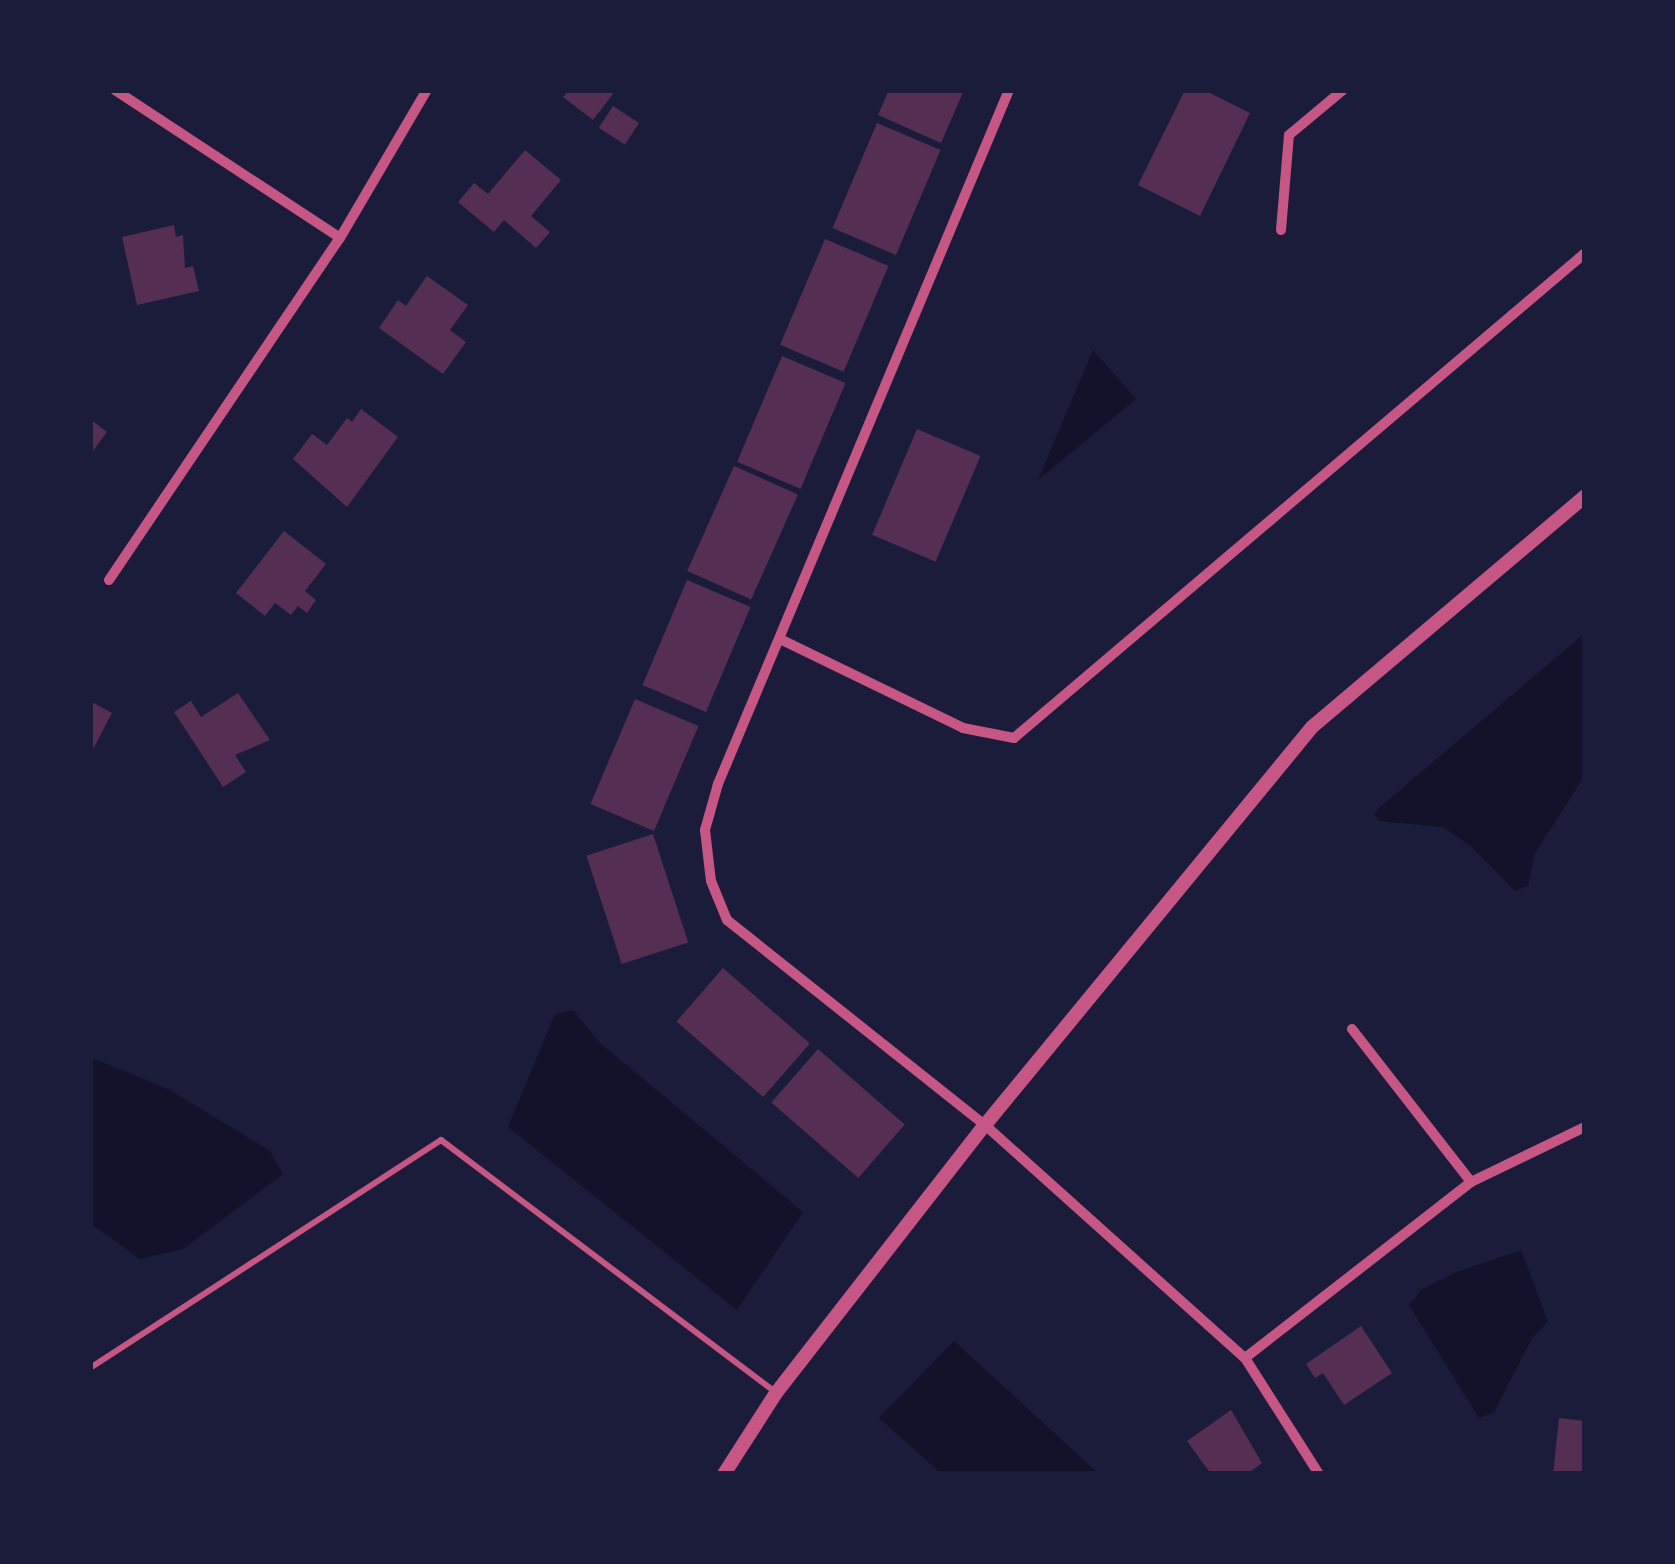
<!DOCTYPE html>
<html>
<head>
<meta charset="utf-8">
<style>
  body { margin:0 }
  #map { position:relative; width:1675px; height:1564px; overflow:hidden; background:#1b1b3a; font-family:"Titillium Web",sans-serif }
  div>[style] { position:absolute }
  .water>* { inset:0; background:#12122b }
  .building>* { inset:0; background:#542f53; transform-origin:0 0 }
  .service>* { height:6px; margin:-3px; padding:0 3px; transform-origin:3px; border-radius:3px; background:#c65784 }
  .minor>* { height:10px; margin:-5px; padding:0 5px; transform-origin:5px; border-radius:5px; background:#c65784 }
  .tertiary>* { height:14px; margin:-7px; padding:0 7px; transform-origin:7px; border-radius:7px; background:#c65784 }
  span { translate:-50% -50%; white-space:nowrap; text-align:center; line-height:1.15; -webkit-text-stroke:9px #1b1b3a; paint-order:stroke }
  .frame { position:absolute; inset:0; border:93px solid #1b1b3a; pointer-events:none }
</style>
</head>
<body>
<div id="map">
  <div class="water">
    <i style="clip-path:polygon(1093px 350px,1136px 399px,1038px 480px)"></i>
    <i style="clip-path:polygon(1585px 633px,1585px 775px,1535px 853px,1528px 886px,1515px 891px,1473px 848px,1443px 827px,1379px 821px,1374px 814px,1379px 808px)"></i>
    <i style="clip-path:polygon(573px 1010px,600px 1043px,803px 1212px,737px 1310px,508px 1127px,555px 1014px)"></i>
    <i style="clip-path:polygon(90px 1057px,168px 1089px,269px 1150px,283px 1174px,183px 1249px,140px 1259px,90px 1223px)"></i>
    <i style="clip-path:polygon(1521px 1250px,1548px 1322px,1532px 1338px,1494px 1412px,1479px 1418px,1409px 1305px,1422px 1289px,1457px 1272px)"></i>
    <i style="clip-path:polygon(954px 1341px,1099px 1474px,942px 1474px,879px 1418px)"></i>
  </div>
  <div class="building">
    <i style="clip-path:polygon(569px 90px,616px 90px,593px 120px,563px 97px)"></i>
    <i style="clip-path:polygon(889px 90px,964px 90px,941px 143px,878px 115px)"></i>
    <i style="clip-path:polygon(1185px 90px,1204px 90px,1250px 113px,1200px 216px,1138px 185px)"></i>
    <i style="left:613px;top:106px;width:31px;height:26px;rotate:33deg"></i>
    <i style="left:877px;top:123px;width:69px;height:114px;rotate:23deg"></i>
    <i style="clip-path:polygon(525px 150px,561px 180px,531px 216px,550px 232px,536px 248px,504px 220px,494px 232px,458px 202px,474px 183px,488px 194px)"></i>
    <i style="clip-path:polygon(174px 225px,176px 237px,183px 235px,185px 268px,193px 266px,199px 291px,137px 305px,122px 237px)"></i>
    <i style="left:825px;top:239px;width:69px;height:115px;rotate:23deg"></i>
    <i style="clip-path:polygon(427px 276px,468px 305px,450px 330px,466px 342px,443px 374px,379px 328px,398px 300px,406px 306px)"></i>
    <i style="left:782px;top:356px;width:69px;height:115px;rotate:23deg"></i>
    <i style="clip-path:polygon(361px 409px,398px 437px,347px 507px,293px 459px,312px 434px,327px 445px,347px 418px,352px 422px)"></i>
    <i style="clip-path:polygon(90px 419px,107px 432px,90px 455px)"></i>
    <i style="left:917px;top:429px;width:69px;height:115px;rotate:23deg"></i>
    <i style="left:734px;top:466px;width:70px;height:115px;rotate:24deg"></i>
    <i style="clip-path:polygon(284px 531px,326px 564px,305px 591px,316px 600px,307px 613px,298px 606px,291px 615px,275px 603px,265px 616px,236px 593px)"></i>
    <i style="left:687px;top:580px;width:69px;height:114px;rotate:23deg"></i>
    <i style="clip-path:polygon(238px 693px,270px 740px,235px 755px,246px 772px,223px 787px,174px 712px,191px 701px,201px 717px)"></i>
    <i style="left:635px;top:699px;width:69px;height:114px;rotate:23deg"></i>
    <i style="clip-path:polygon(90px 701px,112px 713px,90px 755px)"></i>
    <i style="left:653px;top:834px;width:114px;height:70px;rotate:72deg"></i>
    <i style="left:723px;top:968px;width:115px;height:71px;rotate:41deg"></i>
    <i style="left:818px;top:1049px;width:115px;height:71px;rotate:41deg"></i>
    <i style="clip-path:polygon(1361px 1326px,1392px 1373px,1344px 1405px,1323px 1373px,1315px 1378px,1306px 1364px)"></i>
    <i style="clip-path:polygon(1231px 1410px,1262px 1463px,1247px 1474px,1211px 1474px,1187px 1441px)"></i>
    <i style="clip-path:polygon(1559px 1418px,1585px 1421px,1585px 1474px,1553px 1474px)"></i>
  </div>
  <div class="service">
    <i style="left:90px;top:1368px;width:419px;rotate:-33deg"></i>
    <i style="left:441px;top:1140px;width:416px;rotate:37deg"></i>
  </div>
  <div class="minor">
    <i style="left:115px;top:90px;width:269px;rotate:33.3deg"></i>
    <i style="left:1009px;top:90px;width:753px;rotate:112.75deg"></i>
    <i style="left:718px;top:784px;width:48px;rotate:105.8deg"></i>
    <i style="left:705px;top:830px;width:51px;rotate:83.3deg"></i>
    <i style="left:711px;top:881px;width:42px;rotate:67.7deg"></i>
    <i style="left:727px;top:920px;width:330px;rotate:38.5deg"></i>
    <i style="left:985px;top:1125px;width:349px;rotate:41.9deg"></i>
    <i style="left:1245px;top:1358px;width:138px;rotate:57.5deg"></i>
    <i style="left:1281px;top:230px;width:95px;rotate:-85.2deg"></i>
    <i style="left:1289px;top:135px;width:70px;rotate:-39.8deg"></i>
    <i style="left:109px;top:580px;width:413px;rotate:-56deg"></i>
    <i style="left:340px;top:238px;width:172px;rotate:-59.6deg"></i>
    <i style="left:782px;top:640px;width:201px;rotate:25.9deg"></i>
    <i style="left:963px;top:728px;width:52px;rotate:11.1deg"></i>
    <i style="left:1014px;top:738px;width:749px;rotate:-40.34deg"></i>
    <i style="left:1352px;top:1029px;width:194px;rotate:52.1deg"></i>
    <i style="left:1245px;top:1358px;width:286px;rotate:-37.9deg"></i>
    <i style="left:1471px;top:1182px;width:127px;rotate:-25.8deg"></i>
  </div>
  <div class="tertiary">
    <i style="left:724px;top:1474px;width:96px;rotate:-57.3deg"></i>
    <i style="left:776px;top:1393px;width:340px;rotate:-52.1deg"></i>
    <i style="left:985px;top:1125px;width:515px;rotate:-50.59deg"></i>
    <i style="left:1312px;top:727px;width:358px;rotate:-40.2deg"></i>
  </div>
  <div class="frame"></div>
</div>
</body>
</html>
